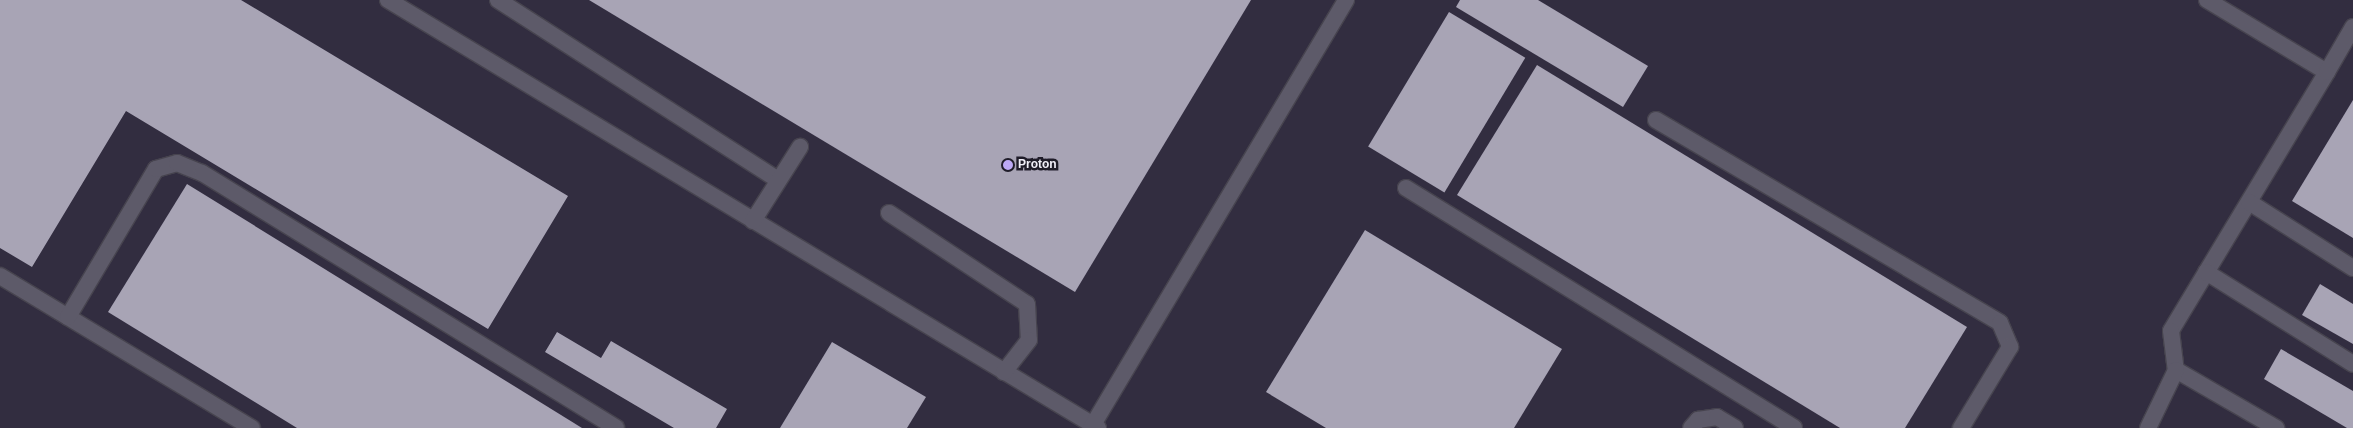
<!DOCTYPE html>
<html>
<head>
<meta charset="utf-8">
<style>
  body { margin:0 }
  #map { position:relative; width:2353px; height:428px; overflow:hidden; background:#292533; font-family:Arial,sans-serif }
  div>[style] { position:absolute }
  .built>* { inset:0; background:#322d40; transform-origin:0 0 }
  .building>* { inset:0; background:#a8a4b5; transform-origin:0 0 }
  .roads { filter:drop-shadow(1px 0 #47444f) drop-shadow(-1px 0 #47444f) drop-shadow(0 1px #47444f) drop-shadow(0 -1px #47444f) }
  .service>* { height:16px; margin:-8px; padding:0 8px; transform-origin:8px; border-radius:8px; background:#5d5a69 }
  .dots>* { width:14px; height:14px; translate:-50% -50%; box-sizing:border-box; border:2px solid #1f1c29; border-radius:50% }
  span { translate:-50% -50%; white-space:nowrap; text-align:center; line-height:1.15; -webkit-text-stroke:5px #1f1c29; paint-order:stroke }
  .poi-label { font-size:12px; color:#f0eef8; font-weight:700 }
  .left { translate:0 -50%; text-align:left }
</style>
</head>
<body>
<div id="map">
  <div class="built">
    <i style="left:0;top:0;width:2353px;height:428px"></i>
  </div>
  <div class="building">
    <i style="clip-path:polygon(0 0,241px 0,568px 196px,488px 329px,126px 111px,32px 267px,0 248px)"></i>
    <i style="clip-path:polygon(589px 0,1251px 0,1075px 292px)"></i>
    <i style="clip-path:polygon(1460px 0,1538px 0,1648px 66px,1623px 107px,1456px 7px)"></i>
    <i style="left:1449px;top:12px;width:89px;height:157px;rotate:31deg"></i>
    <i style="clip-path:polygon(1537px 65px,1967px 327px,1905px 428px,1840px 428px,1457px 195px)"></i>
    <i style="clip-path:polygon(2353px 100px,2353px 238px,2292px 201px)"></i>
    <i style="clip-path:polygon(187px 184px,582px 428px,297px 428px,108px 312px)"></i>
    <i style="clip-path:polygon(1365px 230px,1562px 349px,1514px 428px,1326px 428px,1266px 392px)"></i>
    <i style="clip-path:polygon(2320px 284px,2353px 304px,2353px 344px,2302px 315px)"></i>
    <i style="clip-path:polygon(557px 332px,601px 358px,611px 341px,727px 409px,716px 428px,674px 428px,545px 352px)"></i>
    <i style="clip-path:polygon(832px 342px,926px 397px,907px 428px,780px 428px)"></i>
    <i style="clip-path:polygon(2281px 349px,2353px 391px,2353px 428px,2347px 428px,2264px 379px)"></i>
  </div>
  <div class="roads">
    <div class="service">
      <i style="left:388px;top:0;width:829px;rotate:31.08deg"></i>
      <i style="left:498px;top:0;width:333px;rotate:32.7deg"></i>
      <i style="left:2207px;top:0;width:140px;rotate:31deg"></i>
      <i style="left:2327px;top:72px;width:302px;rotate:121.1deg"></i>
      <i style="left:2171px;top:331px;width:39px;rotate:83deg"></i>
      <i style="left:2176px;top:370px;width:116px;rotate:30.1deg"></i>
      <i style="left:2327px;top:72px;width:52px;rotate:-60deg"></i>
      <i style="left:1656px;top:120px;width:399px;rotate:30.5deg"></i>
      <i style="left:2000px;top:323px;width:26px;rotate:67deg"></i>
      <i style="left:2010px;top:347px;width:95px;rotate:121.2deg"></i>
      <i style="left:1406px;top:188px;width:456px;rotate:31.7deg"></i>
      <i style="left:2249px;top:202px;width:123px;rotate:32.4deg"></i>
      <i style="left:889px;top:213px;width:165px;rotate:33.4deg"></i>
      <i style="left:1027px;top:304px;width:36px;rotate:87deg"></i>
      <i style="left:1029px;top:340px;width:41px;rotate:128deg"></i>
      <i style="left:753px;top:221px;width:88px;rotate:-57.6deg"></i>
      <i style="left:2206px;top:272px;width:173px;rotate:32deg"></i>
      <i style="left:0;top:276px;width:294px;rotate:31.1deg"></i>
      <i style="left:68px;top:317px;width:172px;rotate:-59.3deg"></i>
      <i style="left:156px;top:169px;width:22px;rotate:-16deg"></i>
      <i style="left:177px;top:163px;width:27px;rotate:22deg"></i>
      <i style="left:202px;top:173px;width:486px;rotate:31.6deg"></i>
      <i style="left:1091px;top:428px;width:498px;rotate:-59.2deg"></i>
      <i style="left:1691px;top:428px;width:11px;rotate:-49deg"></i>
      <i style="left:1698px;top:420px;width:19px;rotate:-9deg"></i>
      <i style="left:1717px;top:417px;width:21px;rotate:31deg"></i>
      <i style="left:2148px;top:428px;width:64px;rotate:-64.2deg"></i>
    </div>
  </div>
  <div class="dots">
    <i style="left:1008px;top:165px;background:#bda9f5"></i>
  </div>
  <div class="poi-label">
    <span class="left" style="left:1018px;top:165px">Proton</span>
  </div>
</div>
</body>
</html>
